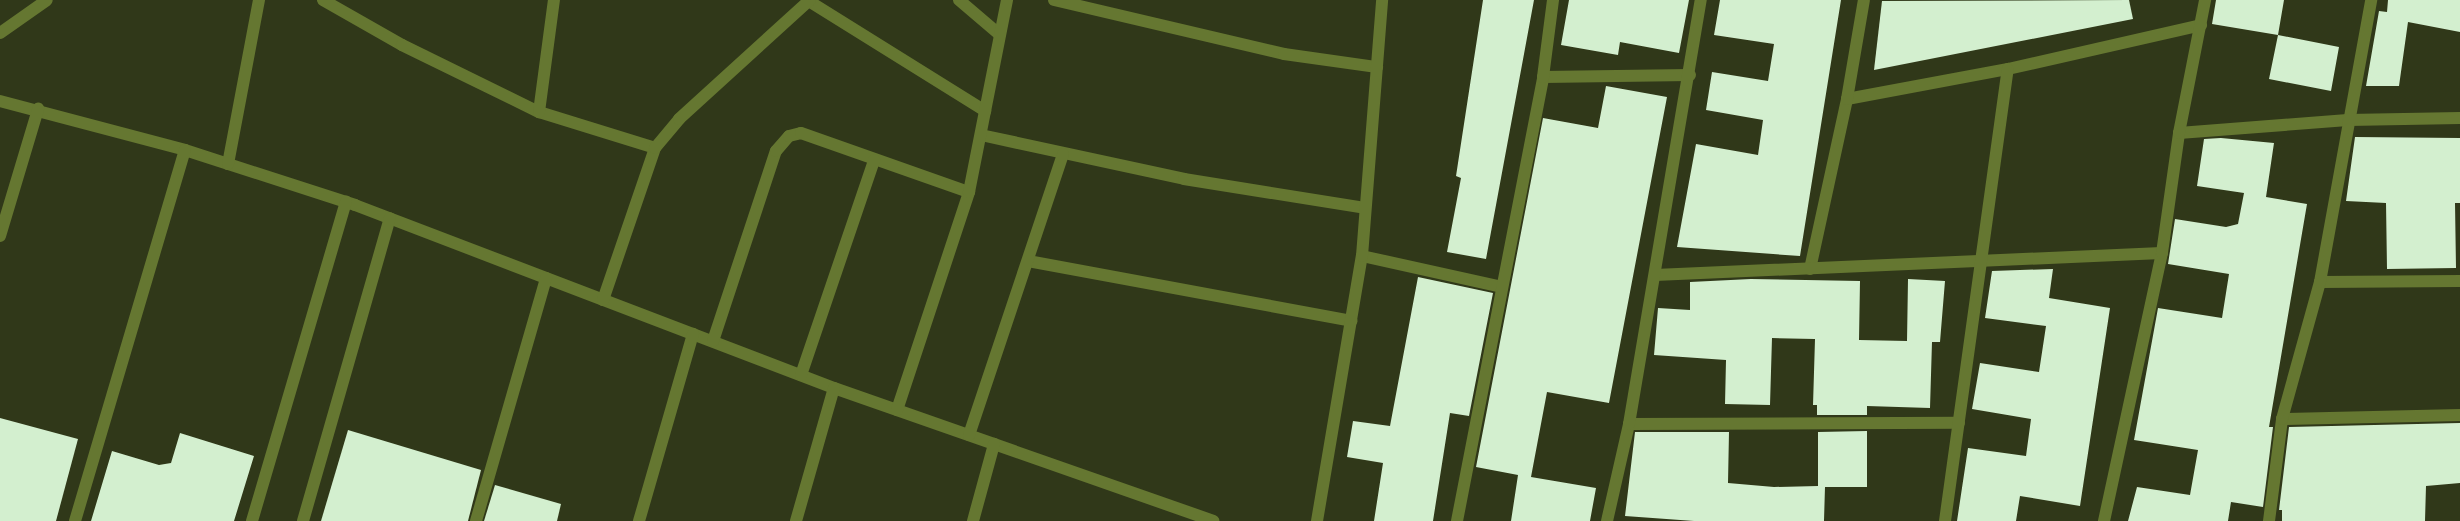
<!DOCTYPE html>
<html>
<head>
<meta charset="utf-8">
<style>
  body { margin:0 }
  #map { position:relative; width:2460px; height:521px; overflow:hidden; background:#303819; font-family:"Source Sans 3",sans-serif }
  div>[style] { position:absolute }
  .building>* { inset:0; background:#d3efcf }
  .minor>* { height:12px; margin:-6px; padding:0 6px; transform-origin:6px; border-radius:6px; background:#657731 }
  span { translate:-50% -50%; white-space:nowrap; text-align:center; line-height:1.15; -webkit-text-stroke:5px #262e0f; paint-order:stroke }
</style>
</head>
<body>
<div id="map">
  <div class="building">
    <i style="clip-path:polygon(1483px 0,1534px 0,1486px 259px,1447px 252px,1461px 178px,1456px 176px)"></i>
    <i style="clip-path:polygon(1569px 0,1689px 0,1679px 53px,1620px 42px,1618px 55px,1561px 45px)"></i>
    <i style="clip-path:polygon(1720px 0,1841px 0,1800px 256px,1677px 247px,1696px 144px,1758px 155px,1763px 120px,1706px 110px,1712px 72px,1768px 81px,1774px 44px,1714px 35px)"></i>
    <i style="clip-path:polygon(2129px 0,2133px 19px,1874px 70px,1882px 1px)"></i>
    <i style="clip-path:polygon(2216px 0,2284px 0,2278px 35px,2339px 47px,2331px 91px,2269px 79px,2278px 35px,2212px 24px)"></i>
    <i style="clip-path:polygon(2388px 0,2460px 0,2460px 32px,2408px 22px,2399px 86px,2366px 86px,2379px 11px,2387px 12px)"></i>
    <i style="clip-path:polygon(1606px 86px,1667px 97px,1609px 403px,1547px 392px,1531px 477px,1596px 488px,1590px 521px,1511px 521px,1518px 475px,1476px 467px,1543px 118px,1598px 128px)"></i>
    <i style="clip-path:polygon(2355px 137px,2460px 138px,2460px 203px,2455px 203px,2456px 268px,2387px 269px,2386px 203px,2346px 201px)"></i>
    <i style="clip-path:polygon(2221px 138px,2274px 143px,2266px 197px,2307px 204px,2269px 427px,2273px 427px,2263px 507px,2231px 502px,2228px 521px,2128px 521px,2137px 487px,2190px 495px,2198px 450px,2134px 440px,2158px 308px,2222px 318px,2229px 274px,2168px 264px,2175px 219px,2226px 227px,2238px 224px,2244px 193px,2197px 186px,2204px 139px)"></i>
    <i style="clip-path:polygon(2053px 269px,2049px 298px,2110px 308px,2080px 506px,2020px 496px,2016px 521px,1957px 521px,1968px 448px,2026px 456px,2031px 419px,1972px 409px,1980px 363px,2039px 372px,2046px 326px,1985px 318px,1992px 271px)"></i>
    <i style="clip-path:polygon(1418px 277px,1493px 293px,1469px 416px,1450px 413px,1433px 521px,1374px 521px,1383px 463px,1347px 457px,1353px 421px,1390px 426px)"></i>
    <i style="clip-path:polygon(1751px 279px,1860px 281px,1859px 340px,1907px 341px,1908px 279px,1945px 281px,1940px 342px,1932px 342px,1930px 408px,1867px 406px,1867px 415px,1817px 415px,1817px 405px,1813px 405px,1815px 339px,1772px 338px,1770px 405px,1725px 404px,1726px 360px,1654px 355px,1658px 308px,1690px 310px,1690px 282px)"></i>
    <i style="clip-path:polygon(0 418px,78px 439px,56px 521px,0 521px)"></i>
    <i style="clip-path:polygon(2460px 423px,2460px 483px,2426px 486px,2425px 521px,2282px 521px,2282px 510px,2279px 510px,2289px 427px)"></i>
    <i style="clip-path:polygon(348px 430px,481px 470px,468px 521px,321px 521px)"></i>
    <i style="clip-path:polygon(1867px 431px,1867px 487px,1825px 487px,1824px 521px,1694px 521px,1625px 516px,1635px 432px,1729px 432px,1728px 483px,1774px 487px,1818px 486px,1818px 432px)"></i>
    <i style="clip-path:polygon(180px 433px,254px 456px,234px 521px,91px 521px,112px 451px,159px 465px,171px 463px)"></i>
    <i style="clip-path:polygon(495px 485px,561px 504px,557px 521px,484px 521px)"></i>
  </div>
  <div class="minor">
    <i style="left:323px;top:0;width:91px;rotate:29.7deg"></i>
    <i style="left:402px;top:45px;width:153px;rotate:26.1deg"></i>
    <i style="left:539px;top:112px;width:121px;rotate:17.2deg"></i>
    <i style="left:807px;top:0;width:210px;rotate:31.9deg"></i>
    <i style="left:959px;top:0;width:52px;rotate:40.4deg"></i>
    <i style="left:1054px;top:0;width:236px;rotate:13.2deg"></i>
    <i style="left:1284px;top:54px;width:94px;rotate:8deg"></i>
    <i style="left:0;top:33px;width:57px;rotate:-35.1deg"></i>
    <i style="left:1543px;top:77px;width:147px;rotate:-0.8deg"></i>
    <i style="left:1847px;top:99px;width:164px;rotate:-10.6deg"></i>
    <i style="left:2008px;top:69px;width:198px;rotate:-12.8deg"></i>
    <i style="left:0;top:101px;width:191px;rotate:14.8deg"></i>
    <i style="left:185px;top:150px;width:179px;rotate:17.9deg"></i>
    <i style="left:355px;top:205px;width:513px;rotate:20.91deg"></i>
    <i style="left:834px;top:388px;width:402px;rotate:19.3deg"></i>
    <i style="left:539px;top:112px;width:113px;rotate:-82.4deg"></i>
    <i style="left:2179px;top:133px;width:169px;rotate:-4.4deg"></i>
    <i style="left:2348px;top:120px;width:112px;rotate:-1deg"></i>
    <i style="left:981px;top:135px;width:208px;rotate:12.2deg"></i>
    <i style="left:1184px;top:179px;width:183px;rotate:9.1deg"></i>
    <i style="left:228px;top:164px;width:167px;rotate:-79.3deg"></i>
    <i style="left:0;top:236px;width:133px;rotate:-73.3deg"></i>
    <i style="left:1362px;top:256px;width:143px;rotate:12.5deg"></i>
    <i style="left:1028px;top:261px;width:329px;rotate:10.5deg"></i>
    <i style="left:1810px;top:269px;width:174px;rotate:-77.7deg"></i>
    <i style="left:1847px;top:99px;width:100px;rotate:-80.3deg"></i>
    <i style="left:1655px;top:275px;width:507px;rotate:-2.48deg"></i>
    <i style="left:2320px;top:282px;width:140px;rotate:-0.4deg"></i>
    <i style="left:603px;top:300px;width:161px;rotate:-71.1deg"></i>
    <i style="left:655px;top:148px;width:38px;rotate:-50deg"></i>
    <i style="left:679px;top:119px;width:177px;rotate:-42.3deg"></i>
    <i style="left:713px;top:341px;width:200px;rotate:-71.7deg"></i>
    <i style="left:776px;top:151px;width:20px;rotate:-49deg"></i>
    <i style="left:789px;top:136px;width:12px;rotate:-14deg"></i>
    <i style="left:801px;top:133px;width:178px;rotate:19.4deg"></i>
    <i style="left:801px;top:375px;width:227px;rotate:-71.2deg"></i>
    <i style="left:897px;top:410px;width:230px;rotate:-71.7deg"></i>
    <i style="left:969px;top:192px;width:196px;rotate:-78.8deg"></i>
    <i style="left:2282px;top:419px;width:178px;rotate:-1.3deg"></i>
    <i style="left:1629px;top:424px;width:330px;rotate:-0.2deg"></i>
    <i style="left:969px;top:435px;width:296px;rotate:-71.5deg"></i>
    <i style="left:75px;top:521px;width:387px;rotate:-73.5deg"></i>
    <i style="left:252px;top:521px;width:333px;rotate:-73.6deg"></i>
    <i style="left:303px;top:521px;width:315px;rotate:-74deg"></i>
    <i style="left:476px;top:521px;width:253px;rotate:-73.9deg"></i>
    <i style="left:639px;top:521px;width:195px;rotate:-73.9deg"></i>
    <i style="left:796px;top:521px;width:138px;rotate:-74.1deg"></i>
    <i style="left:973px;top:521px;width:80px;rotate:-74.7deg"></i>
    <i style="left:1317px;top:521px;width:269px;rotate:-80.4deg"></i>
    <i style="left:1362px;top:256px;width:257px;rotate:-85.5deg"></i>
    <i style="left:1457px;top:521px;width:452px;rotate:-79deg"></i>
    <i style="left:1543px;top:77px;width:78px;rotate:-82.6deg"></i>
    <i style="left:1607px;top:521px;width:99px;rotate:-77.2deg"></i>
    <i style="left:1629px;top:424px;width:430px;rotate:-80.4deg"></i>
    <i style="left:1945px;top:521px;width:456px;rotate:-82.1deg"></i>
    <i style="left:2104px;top:521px;width:274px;rotate:-77.8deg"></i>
    <i style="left:2162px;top:253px;width:121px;rotate:-81.9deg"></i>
    <i style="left:2179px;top:133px;width:136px;rotate:-78.9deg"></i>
    <i style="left:2269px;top:521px;width:103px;rotate:-82.7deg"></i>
    <i style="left:2282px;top:419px;width:142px;rotate:-74.5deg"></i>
    <i style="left:2320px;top:282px;width:287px;rotate:-79.7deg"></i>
  </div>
</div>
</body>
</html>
